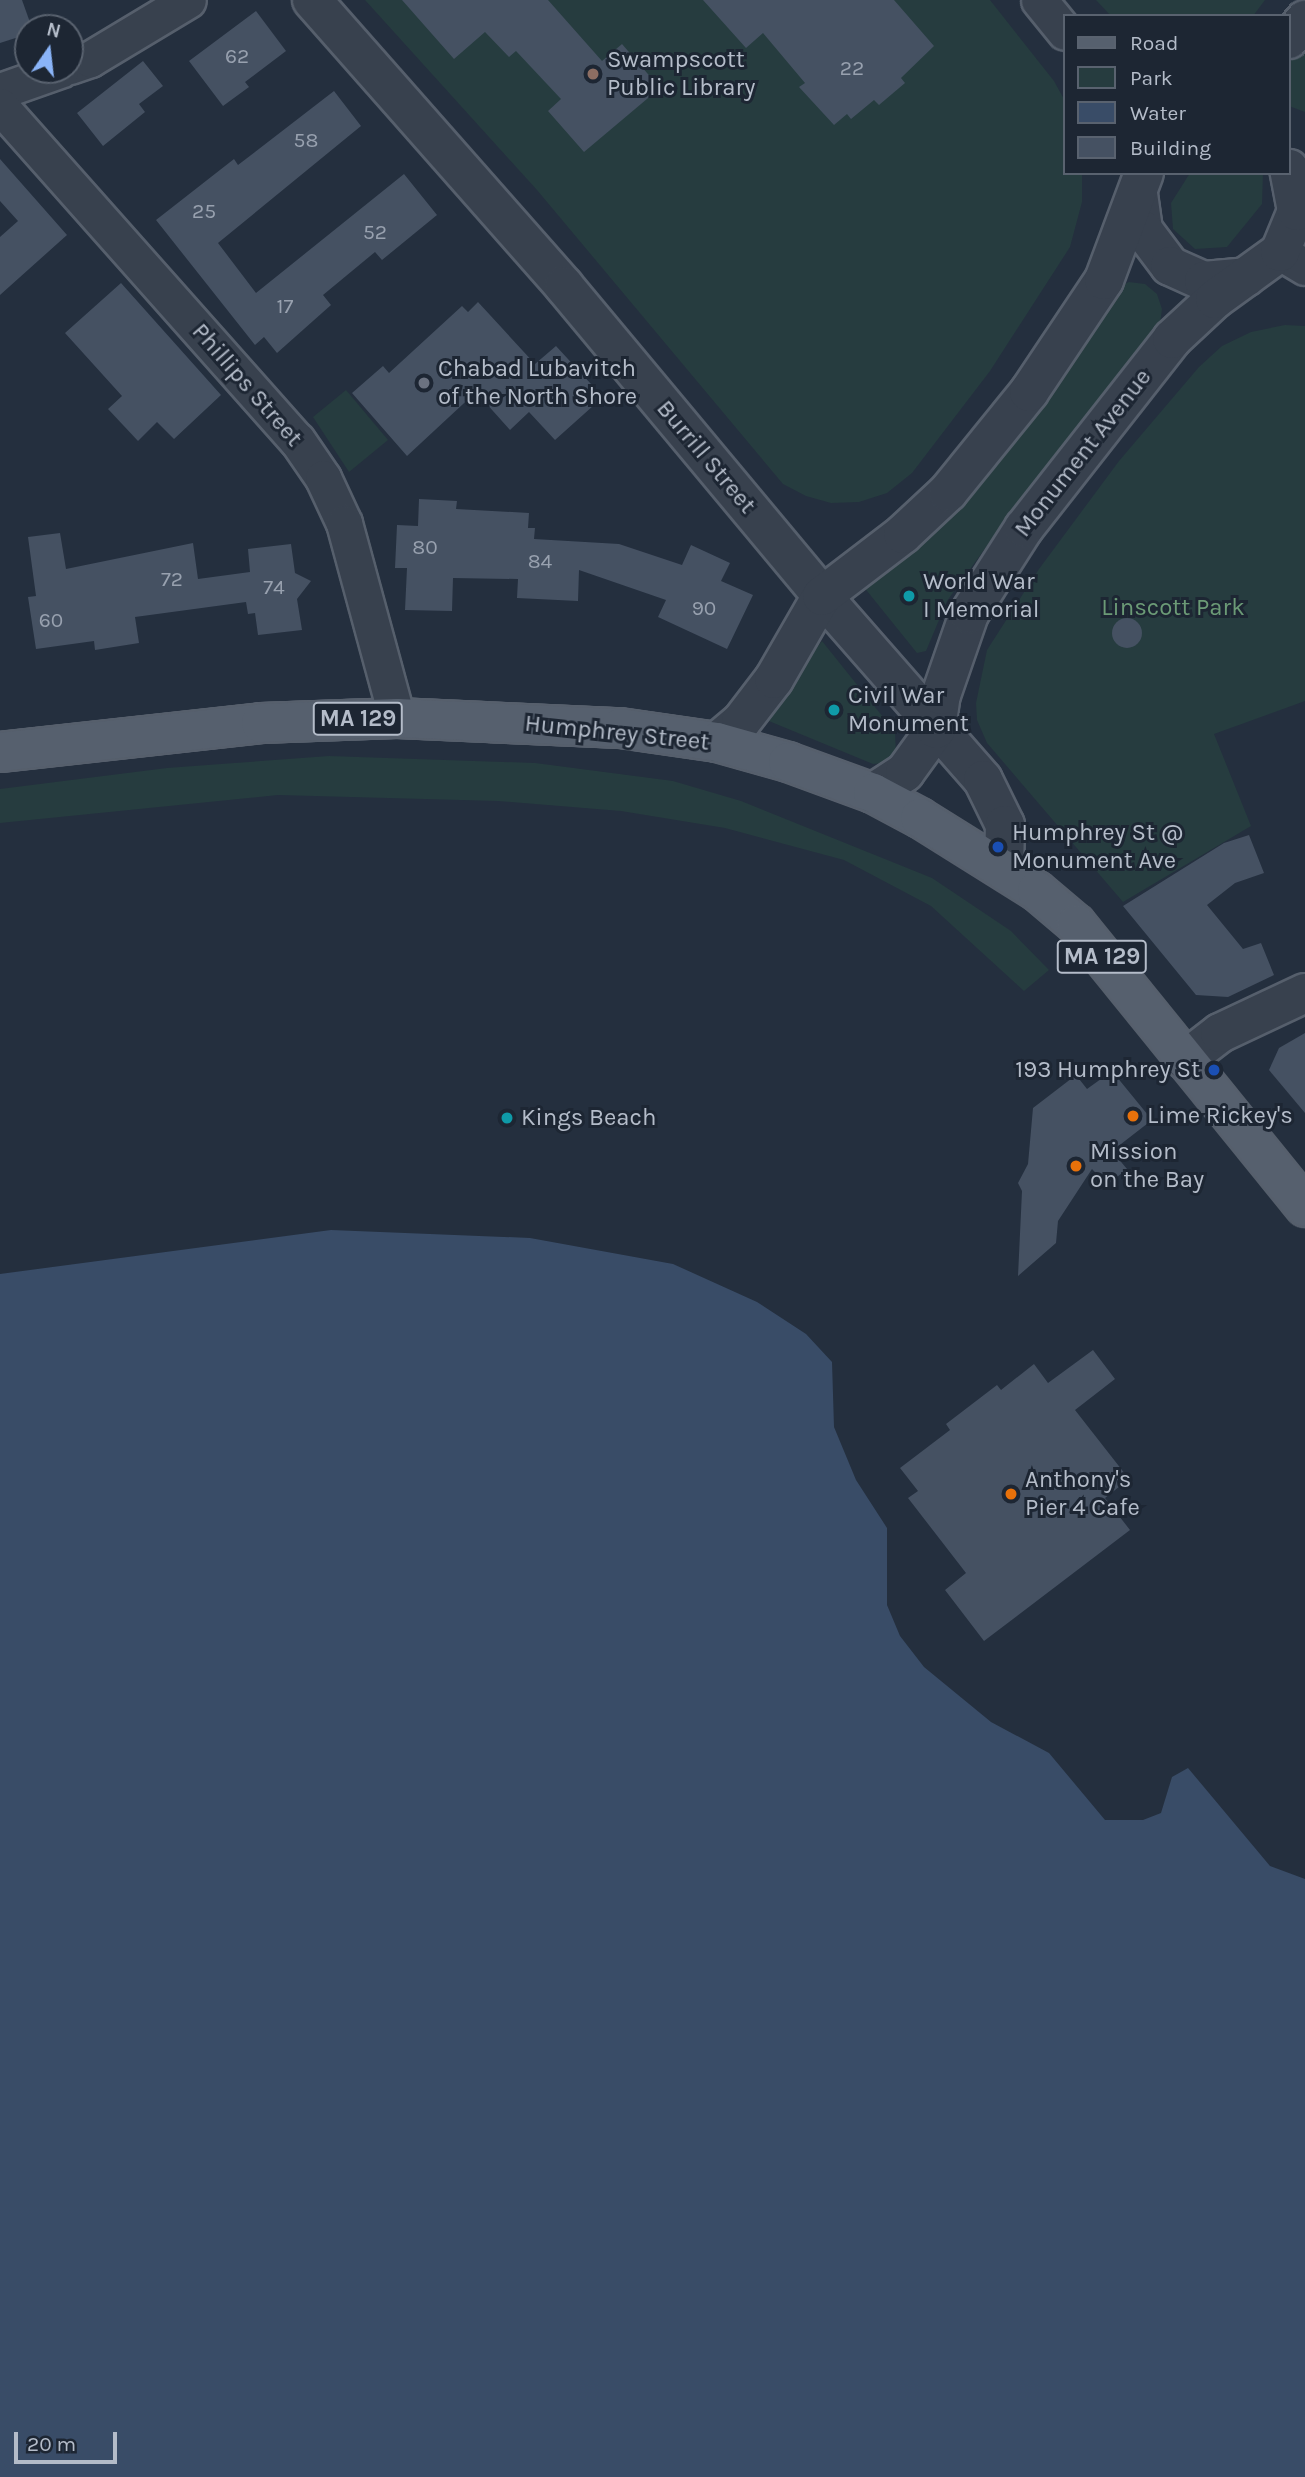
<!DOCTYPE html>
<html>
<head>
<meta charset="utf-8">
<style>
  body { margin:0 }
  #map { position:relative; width:1305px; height:2477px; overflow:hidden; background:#242f3e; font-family:Karla,sans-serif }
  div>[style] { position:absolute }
  .green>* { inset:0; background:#263c3f }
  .water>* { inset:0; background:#394c67 }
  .building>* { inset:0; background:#455162 }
  .round { border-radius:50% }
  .roads { filter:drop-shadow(2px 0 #565f6c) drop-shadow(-2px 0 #565f6c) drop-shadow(0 2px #565f6c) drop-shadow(0 -2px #565f6c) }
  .minor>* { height:35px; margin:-17.5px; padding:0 17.5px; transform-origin:17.5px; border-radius:17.5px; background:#38414e }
  .tertiary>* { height:38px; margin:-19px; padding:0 19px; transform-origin:19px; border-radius:19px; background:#38414e }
  .primary>* { height:38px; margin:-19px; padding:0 19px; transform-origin:19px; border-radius:19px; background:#56606e }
  .dots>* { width:19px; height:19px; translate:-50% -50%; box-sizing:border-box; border:4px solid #1d2633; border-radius:50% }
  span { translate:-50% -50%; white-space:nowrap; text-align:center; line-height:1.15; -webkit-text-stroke:6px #1d2633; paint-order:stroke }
  .number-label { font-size:21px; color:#98a1af }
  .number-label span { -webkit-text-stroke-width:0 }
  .shield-label span { padding:2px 5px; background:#1d2633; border:2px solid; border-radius:5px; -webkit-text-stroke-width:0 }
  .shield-label { font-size:23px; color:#b4bcc9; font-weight:700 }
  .poi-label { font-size:24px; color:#b4bcc9 }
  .left { translate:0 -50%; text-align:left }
  .right { translate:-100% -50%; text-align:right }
  .street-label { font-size:24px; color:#b4bcc9 }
  .park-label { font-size:24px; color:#6b9a76 }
  .legend { position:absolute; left:1063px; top:14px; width:228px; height:161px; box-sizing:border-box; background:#1d2633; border:2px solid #59626f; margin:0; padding:9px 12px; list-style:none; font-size:21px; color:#b4bcc9 }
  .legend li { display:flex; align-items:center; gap:14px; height:35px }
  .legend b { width:35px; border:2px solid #59626f }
  .north { position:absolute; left:14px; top:14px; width:70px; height:70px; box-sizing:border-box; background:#1d2633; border:2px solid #59626f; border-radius:50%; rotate:14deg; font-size:19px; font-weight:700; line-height:28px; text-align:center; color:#b4bcc9 }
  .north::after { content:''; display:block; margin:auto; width:24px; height:32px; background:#8ab4f8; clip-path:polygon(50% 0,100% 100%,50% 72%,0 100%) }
  .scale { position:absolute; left:14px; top:2432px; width:103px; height:32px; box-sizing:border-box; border:4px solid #b4bcc9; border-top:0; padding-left:9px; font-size:21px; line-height:24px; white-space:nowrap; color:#b4bcc9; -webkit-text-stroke:5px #1d2633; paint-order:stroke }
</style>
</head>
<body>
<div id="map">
  <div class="green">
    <i style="clip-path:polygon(365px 0,990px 0,1054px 81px,1065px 101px,1065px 173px,1082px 173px,1082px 202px,1070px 247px,990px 371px,912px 473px,887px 493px,859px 502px,831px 503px,806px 496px,783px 484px,537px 190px)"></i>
    <i style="clip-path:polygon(1096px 0,1265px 0,1253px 16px,1111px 16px)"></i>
    <i style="clip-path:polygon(1305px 44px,1305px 112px,1289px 106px,1289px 61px)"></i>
    <i style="clip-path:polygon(1190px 173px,1263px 173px,1262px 204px,1227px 247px,1195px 249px,1173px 229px,1171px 203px)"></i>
    <i style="clip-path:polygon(1129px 282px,1145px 284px,1157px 294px,1162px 309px,1160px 324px,1015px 507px,947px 601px,926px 651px,917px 653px,863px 586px,1116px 288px)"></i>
    <i style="clip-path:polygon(1285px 325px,1305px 326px,1305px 701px,1214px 734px,1251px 826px,1123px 902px,987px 743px,977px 720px,976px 703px,987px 650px,1039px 569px,1119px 461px,1199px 367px,1222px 346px,1251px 332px)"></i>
    <i style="clip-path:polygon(346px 390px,388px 440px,349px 472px,313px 417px)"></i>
    <i style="clip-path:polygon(822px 641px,895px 732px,896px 755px,885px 763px,873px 764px,764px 719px)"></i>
    <i style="clip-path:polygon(329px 756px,535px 763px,673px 781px,741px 801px,932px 878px,1011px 931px,1049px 970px,1024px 991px,931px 906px,844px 860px,725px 828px,621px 811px,498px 801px,278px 795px,0 823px,0 789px,167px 768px)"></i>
  </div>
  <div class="water">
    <i style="clip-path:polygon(331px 1230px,530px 1238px,673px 1264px,757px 1302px,806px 1334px,832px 1362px,834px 1427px,856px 1480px,887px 1528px,887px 1605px,900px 1636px,924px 1667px,991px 1722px,1049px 1753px,1105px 1820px,1143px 1820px,1161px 1813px,1172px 1777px,1188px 1768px,1270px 1866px,1305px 1879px,1305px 2477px,0 2477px,0 1274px)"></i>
  </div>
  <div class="building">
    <i style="clip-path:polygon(0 0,22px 0,32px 28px,28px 34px,0 43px)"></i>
    <i style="clip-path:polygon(402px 0,548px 0,602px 61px,622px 44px,660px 88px,584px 152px,548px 111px,561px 99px,516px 51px,509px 57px,485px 32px,454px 59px)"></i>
    <i style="clip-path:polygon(703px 0,894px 0,934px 46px,901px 78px,905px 83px,879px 105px,874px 100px,851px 119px,847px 114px,834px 125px,799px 87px,805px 83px,763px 33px,746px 48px)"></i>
    <i style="clip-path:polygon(256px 11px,286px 51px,245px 82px,249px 87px,223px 106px,189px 61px)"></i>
    <i style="clip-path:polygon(143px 61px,163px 86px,139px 104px,145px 112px,103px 146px,77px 113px)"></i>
    <i style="clip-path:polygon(334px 91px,361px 126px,218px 243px,256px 293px,404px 174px,437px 215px,382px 260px,375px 252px,323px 295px,331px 305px,277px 353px,264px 337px,255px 345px,156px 220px,234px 159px,238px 165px)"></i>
    <i style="clip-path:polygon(0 159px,67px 235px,0 295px,0 237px,18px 221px,0 201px)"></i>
    <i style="clip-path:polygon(121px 283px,221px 395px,174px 439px,157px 422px,138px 441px,108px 409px,122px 396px,65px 333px)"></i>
    <i style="clip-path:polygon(478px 302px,535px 364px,556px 346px,603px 397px,555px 440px,529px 412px,510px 430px,476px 392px,407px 456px,352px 393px,383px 366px,389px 373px,462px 306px,468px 312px)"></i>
    <i style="clip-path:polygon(419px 499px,457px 501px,456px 509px,529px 513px,528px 528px,535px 528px,534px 539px,619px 544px,682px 565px,691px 545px,730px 563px,721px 581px,753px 595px,727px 649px,658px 617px,666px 600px,579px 570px,578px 601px,517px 598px,518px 579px,453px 578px,452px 611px,405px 610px,407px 568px,395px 568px,397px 525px,418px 526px)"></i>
    <i style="clip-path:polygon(60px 533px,66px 569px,193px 543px,198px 579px,250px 572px,248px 549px,291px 544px,295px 573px,311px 581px,297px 599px,302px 630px,258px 635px,255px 613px,248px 614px,246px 602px,135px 617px,139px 643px,95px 650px,94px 641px,36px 649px,28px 597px,36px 596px,28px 537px)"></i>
    <i class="round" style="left:1112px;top:618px;width:30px;height:30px"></i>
    <i style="clip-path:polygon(1249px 835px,1264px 873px,1235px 883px,1207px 905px,1243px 949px,1261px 943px,1274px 975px,1228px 997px,1196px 995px,1123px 906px,1224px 843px)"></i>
    <i style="clip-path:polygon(1305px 1033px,1305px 1113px,1269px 1070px,1279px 1048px)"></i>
    <i style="clip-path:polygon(1112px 1071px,1152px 1120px,1112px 1151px,1127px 1169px,1107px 1185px,1092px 1169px,1058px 1221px,1056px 1243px,1018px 1276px,1022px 1191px,1018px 1183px,1028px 1164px,1033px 1108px,1076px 1075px,1087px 1089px)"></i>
    <i style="clip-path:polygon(1093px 1350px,1115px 1379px,1075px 1410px,1129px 1479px,1105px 1498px,1130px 1530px,984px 1641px,945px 1590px,966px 1573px,908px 1498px,918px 1491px,900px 1468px,950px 1430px,946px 1424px,997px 1385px,1001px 1390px,1034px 1364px,1048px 1383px)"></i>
  </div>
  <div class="roads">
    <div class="minor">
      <i style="left:1039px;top:0;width:41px;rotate:50.9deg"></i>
      <i style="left:70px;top:66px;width:21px;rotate:-19deg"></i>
      <i style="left:90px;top:59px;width:114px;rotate:-31deg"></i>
      <i style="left:0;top:91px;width:64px;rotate:-19.3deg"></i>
      <i style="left:0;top:106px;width:447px;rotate:48.4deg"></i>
      <i style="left:297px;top:440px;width:46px;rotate:55.6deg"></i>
      <i style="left:323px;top:478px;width:50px;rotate:65deg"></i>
      <i style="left:344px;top:523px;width:202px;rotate:74.8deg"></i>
      <i style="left:1280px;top:252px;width:29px;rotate:31deg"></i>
    </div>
    <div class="tertiary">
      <i style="left:312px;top:0;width:381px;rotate:48.6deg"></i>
      <i style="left:564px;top:286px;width:403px;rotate:50.2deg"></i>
      <i style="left:822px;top:596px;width:244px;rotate:48.8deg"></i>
      <i style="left:983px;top:780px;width:50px;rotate:63.9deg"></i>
      <i style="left:1005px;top:825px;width:44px;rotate:91.3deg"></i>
      <i style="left:1289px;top:39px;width:25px;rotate:-50deg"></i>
      <i style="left:1138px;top:194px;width:36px;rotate:82deg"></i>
      <i style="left:1143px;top:230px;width:45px;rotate:53.1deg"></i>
      <i style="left:1170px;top:266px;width:37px;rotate:24deg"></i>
      <i style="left:1204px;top:281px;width:42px;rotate:-5.4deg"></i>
      <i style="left:717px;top:742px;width:31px;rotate:-40deg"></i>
      <i style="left:741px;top:722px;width:54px;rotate:-52.5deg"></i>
      <i style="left:774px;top:679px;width:96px;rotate:-60deg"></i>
      <i style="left:822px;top:596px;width:102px;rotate:-37.4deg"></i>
      <i style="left:903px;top:534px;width:62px;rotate:-43deg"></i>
      <i style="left:948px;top:492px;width:129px;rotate:-51deg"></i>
      <i style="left:1029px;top:392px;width:135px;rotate:-56.2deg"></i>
      <i style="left:1104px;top:280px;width:114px;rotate:-69.5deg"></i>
      <i style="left:873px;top:793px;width:38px;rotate:-33deg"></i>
      <i style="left:905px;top:772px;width:53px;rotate:-54.2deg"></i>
      <i style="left:936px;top:729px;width:34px;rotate:-82deg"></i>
      <i style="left:941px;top:695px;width:86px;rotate:-70.9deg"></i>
      <i style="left:969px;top:614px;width:102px;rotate:-57.4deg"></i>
      <i style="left:1024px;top:528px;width:240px;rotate:-51.9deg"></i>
      <i style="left:1172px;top:339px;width:59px;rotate:-42.9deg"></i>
      <i style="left:1215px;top:299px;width:80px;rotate:-35.9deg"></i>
      <i style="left:1280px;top:252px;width:44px;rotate:-67.5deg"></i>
      <i style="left:1297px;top:211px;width:43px;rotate:-100.8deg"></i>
      <i style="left:1185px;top:1060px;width:44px;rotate:-37.6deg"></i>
      <i style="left:1220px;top:1033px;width:94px;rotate:-25.2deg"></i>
    </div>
    <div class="primary">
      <i style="left:0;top:752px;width:263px;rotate:-6.3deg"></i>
      <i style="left:261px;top:723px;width:136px;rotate:-2.1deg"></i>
      <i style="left:397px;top:718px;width:223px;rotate:2.6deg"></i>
      <i style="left:620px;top:728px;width:98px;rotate:8.2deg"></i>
      <i style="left:717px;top:742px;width:74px;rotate:15.7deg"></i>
      <i style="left:788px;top:762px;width:90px;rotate:20deg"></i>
      <i style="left:873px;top:793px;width:53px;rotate:28deg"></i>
      <i style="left:920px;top:818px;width:138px;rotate:32deg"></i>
      <i style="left:1037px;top:891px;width:51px;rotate:40.2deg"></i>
      <i style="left:1076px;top:924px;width:364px;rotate:51deg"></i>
    </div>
  </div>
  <div class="dots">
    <i style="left:593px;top:74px;background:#8d6e63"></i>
    <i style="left:424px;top:383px;background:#6b7280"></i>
    <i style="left:909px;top:596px;background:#0f9aa8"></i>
    <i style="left:834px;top:710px;background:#0f9aa8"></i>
    <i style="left:998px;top:847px;background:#1a4fb4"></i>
    <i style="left:1214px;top:1070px;background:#1a4fb4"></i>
    <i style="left:1133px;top:1116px;background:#e8710a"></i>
    <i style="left:507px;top:1118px;background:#0f9aa8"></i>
    <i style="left:1076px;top:1166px;background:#e8710a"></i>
    <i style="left:1011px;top:1494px;background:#e8710a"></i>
  </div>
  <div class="number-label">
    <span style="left:237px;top:56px">62</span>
    <span style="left:852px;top:68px">22</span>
    <span style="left:306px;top:140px">58</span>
    <span style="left:204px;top:211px">25</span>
    <span style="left:375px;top:232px">52</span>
    <span style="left:285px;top:306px">17</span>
    <span style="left:425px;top:547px">80</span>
    <span style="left:540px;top:561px">84</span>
    <span style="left:172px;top:579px">72</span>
    <span style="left:274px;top:587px">74</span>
    <span style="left:704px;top:608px">90</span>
    <span style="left:51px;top:620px">60</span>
  </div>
  <div class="shield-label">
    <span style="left:358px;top:719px">MA 129</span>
    <span style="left:1102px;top:957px">MA 129</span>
  </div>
  <div class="poi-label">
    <span class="left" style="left:607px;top:74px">Swampscott<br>Public Library</span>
    <span class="left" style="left:438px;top:383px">Chabad Lubavitch<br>of the North Shore</span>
    <span class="left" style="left:923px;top:596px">World War<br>I Memorial</span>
    <span class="left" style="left:848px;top:710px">Civil War<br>Monument</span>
    <span class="left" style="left:1012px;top:847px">Humphrey St @<br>Monument Ave</span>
    <span class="right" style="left:1200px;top:1070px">193 Humphrey St</span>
    <span class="left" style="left:1147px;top:1116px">Lime Rickey's</span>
    <span class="left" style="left:521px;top:1118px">Kings Beach</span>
    <span class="left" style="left:1090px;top:1166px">Mission<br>on the Bay</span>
    <span class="left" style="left:1025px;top:1494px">Anthony's<br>Pier 4 Cafe</span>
  </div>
  <div class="street-label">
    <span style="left:247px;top:385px;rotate:49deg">Phillips Street</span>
    <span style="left:1083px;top:453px;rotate:-52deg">Monument Avenue</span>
    <span style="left:706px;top:457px;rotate:50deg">Burrill Street</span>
    <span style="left:617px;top:733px;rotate:6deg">Humphrey Street</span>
  </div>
  <div class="park-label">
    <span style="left:1173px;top:608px">Linscott Park</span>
  </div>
  <ul class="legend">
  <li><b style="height:9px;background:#56606e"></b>Road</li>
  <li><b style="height:19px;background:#263c3f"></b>Park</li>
  <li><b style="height:19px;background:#394c67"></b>Water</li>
  <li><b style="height:19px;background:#455162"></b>Building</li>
  </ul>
  <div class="north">N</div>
  <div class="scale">20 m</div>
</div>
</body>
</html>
